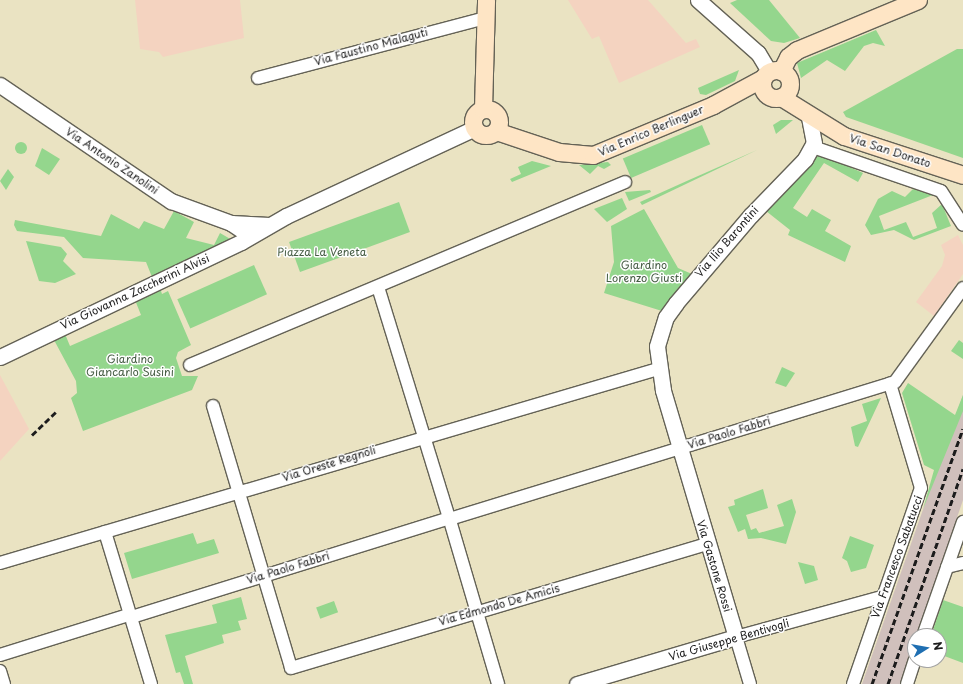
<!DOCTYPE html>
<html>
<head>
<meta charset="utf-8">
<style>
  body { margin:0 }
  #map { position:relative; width:963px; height:684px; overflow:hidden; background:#eae3c2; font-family:"Playpen Sans",sans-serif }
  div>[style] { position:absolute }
  .built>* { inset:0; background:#f4d3c0 }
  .industrial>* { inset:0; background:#d0c0bc }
  .green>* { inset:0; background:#94d68d; transform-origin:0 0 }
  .round { border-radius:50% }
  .roads { filter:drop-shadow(1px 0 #646256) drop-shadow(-1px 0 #646256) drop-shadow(0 1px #646256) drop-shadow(0 -1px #646256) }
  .minor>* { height:12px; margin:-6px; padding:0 6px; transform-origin:6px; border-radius:6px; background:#fff }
  .tertiary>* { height:15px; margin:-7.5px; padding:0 7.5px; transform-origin:7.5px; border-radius:7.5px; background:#fff }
  .secondary>* { height:17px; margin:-8.5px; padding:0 8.5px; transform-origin:8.5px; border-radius:8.5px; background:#fee5c5 }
  .secondary>.ring { margin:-8.5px; padding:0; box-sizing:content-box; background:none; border:17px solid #fee5c5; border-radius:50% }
  .rail>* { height:3px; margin-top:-1.5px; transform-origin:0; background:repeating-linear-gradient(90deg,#1c1c1c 0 6px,transparent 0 9px) }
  span { translate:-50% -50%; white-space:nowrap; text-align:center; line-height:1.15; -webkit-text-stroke:3px #fff; paint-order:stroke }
  .street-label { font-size:11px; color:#1c1c1c }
  .park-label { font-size:11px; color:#465d44 }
  .north { position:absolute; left:907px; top:628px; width:40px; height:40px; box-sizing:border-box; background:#fff; border:1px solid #a4a4a4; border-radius:50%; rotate:79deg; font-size:11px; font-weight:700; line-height:16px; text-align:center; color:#1c1c1c }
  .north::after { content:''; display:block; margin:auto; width:14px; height:18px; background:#1f6fb2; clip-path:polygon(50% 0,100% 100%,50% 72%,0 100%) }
</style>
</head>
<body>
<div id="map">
  <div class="built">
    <i style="clip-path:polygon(135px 0,240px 0,244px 38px,163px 57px,159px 52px,140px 49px)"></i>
    <i style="clip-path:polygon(568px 0,648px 0,686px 43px,696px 39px,700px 47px,619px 83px,599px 36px,592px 39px)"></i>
    <i style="clip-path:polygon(958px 235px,963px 245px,963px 274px,934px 316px,916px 302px,942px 266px,945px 255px,941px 245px)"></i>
    <i style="clip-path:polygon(0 375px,29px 429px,0 461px)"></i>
  </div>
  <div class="industrial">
    <i style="clip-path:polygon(963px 395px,963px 500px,900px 684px,862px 684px)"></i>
  </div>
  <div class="green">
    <i style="clip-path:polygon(737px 0,769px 0,800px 38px,784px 43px,771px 41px,730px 3px)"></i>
    <i style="clip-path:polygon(876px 30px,885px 46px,873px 43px,864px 46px,845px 71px,827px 60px,801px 78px,797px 63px)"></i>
    <i style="clip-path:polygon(957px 49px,963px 49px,963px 158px,846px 117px,843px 112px)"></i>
    <i style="clip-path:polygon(739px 70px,735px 81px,706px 95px,700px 94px,698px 88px)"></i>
    <i style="clip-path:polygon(781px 120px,793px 120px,776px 134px,773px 125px)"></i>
    <i style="left:702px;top:125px;width:21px;height:86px;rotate:67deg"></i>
    <i class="round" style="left:15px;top:142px;width:12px;height:12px"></i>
    <i style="clip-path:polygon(42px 148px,60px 159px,49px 175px,35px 166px)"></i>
    <i style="clip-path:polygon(757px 150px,642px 205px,640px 202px,689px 180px)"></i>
    <i style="clip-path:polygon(815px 156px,825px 156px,863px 173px,858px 182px,824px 163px,793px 208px,807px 217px,812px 209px,831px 220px,825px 231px,851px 246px,845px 262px,788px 235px,790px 230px,766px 211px)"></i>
    <i style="clip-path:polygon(532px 161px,551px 166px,512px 182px,510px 179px,521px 174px,518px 167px)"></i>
    <i style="clip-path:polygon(608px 162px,611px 165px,604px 169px,598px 166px,590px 174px,579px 165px)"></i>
    <i style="clip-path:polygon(8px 169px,14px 177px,6px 190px,0 181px)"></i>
    <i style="clip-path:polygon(913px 189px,933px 195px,879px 216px,884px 230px,906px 222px,913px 237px,937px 228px,932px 213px,942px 204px,951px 226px,914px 240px,894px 230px,871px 235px,865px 225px,878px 199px,892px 191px,905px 197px)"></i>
    <i style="clip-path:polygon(650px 190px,651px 192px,629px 201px,625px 192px)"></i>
    <i style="clip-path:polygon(622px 198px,627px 209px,607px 222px,594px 209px)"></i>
    <i style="left:399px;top:202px;width:32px;height:117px;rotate:70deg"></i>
    <i style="clip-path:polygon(644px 209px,678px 268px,692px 274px,662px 311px,604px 293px,614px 262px,611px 226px)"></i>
    <i style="clip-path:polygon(174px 211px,194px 222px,186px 238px,214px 245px,220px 233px,232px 240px,152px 277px,146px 262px,83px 258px,64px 237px,17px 231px,14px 225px,15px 220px,101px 236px,111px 214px,139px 229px,144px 221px,164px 229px)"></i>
    <i style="clip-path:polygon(26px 241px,61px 247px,67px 254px,63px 261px,76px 274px,55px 283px,39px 281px)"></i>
    <i style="left:254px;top:265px;width:32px;height:84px;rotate:66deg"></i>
    <i style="clip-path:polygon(160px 288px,162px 294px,168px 291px,191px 345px,178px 352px,176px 358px,182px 376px,198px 376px,192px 390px,83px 431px,71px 398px,77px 393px,76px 381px,54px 340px,65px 334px,70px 346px,141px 315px,135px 300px)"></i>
    <i style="clip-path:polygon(959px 340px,963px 343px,963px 359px,951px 351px)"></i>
    <i style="clip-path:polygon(782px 367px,795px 373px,786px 387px,775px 383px)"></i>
    <i style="clip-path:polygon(908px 383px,955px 415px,963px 395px,963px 411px,923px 509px,934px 470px,924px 465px,902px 393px)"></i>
    <i style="clip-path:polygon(881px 398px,858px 447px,855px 446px,851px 427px,867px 421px,862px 404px)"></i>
    <i style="clip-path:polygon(763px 489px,768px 508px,746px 515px,751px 530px,756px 528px,759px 533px,784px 526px,777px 505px,792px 499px,796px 512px,786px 544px,761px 538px,748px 539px,745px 529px,738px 532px,728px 507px,735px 505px,734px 500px)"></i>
    <i style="clip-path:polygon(193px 533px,197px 544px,214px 539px,219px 553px,132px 579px,124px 553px)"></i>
    <i style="clip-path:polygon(850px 536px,874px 545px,866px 568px,851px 572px,847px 561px,842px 558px)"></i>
    <i style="clip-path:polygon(798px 562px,814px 566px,818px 580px,805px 584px)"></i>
    <i style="clip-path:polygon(241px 597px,247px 619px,238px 621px,241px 630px,222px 635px,224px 643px,185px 656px,193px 684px,184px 684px,180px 672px,176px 673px,165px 635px,217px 623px,212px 605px)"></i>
    <i style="clip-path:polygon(943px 600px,963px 607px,963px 663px,939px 654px,939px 636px,931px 636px)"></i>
    <i style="left:334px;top:601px;width:12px;height:19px;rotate:70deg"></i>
  </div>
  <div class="roads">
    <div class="minor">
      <i style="left:258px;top:78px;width:235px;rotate:-14.8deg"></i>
      <i style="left:813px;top:147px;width:135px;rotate:19deg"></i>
      <i style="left:941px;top:191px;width:40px;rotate:57.1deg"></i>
      <i style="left:378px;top:287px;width:239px;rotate:72.9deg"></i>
      <i style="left:190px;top:365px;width:472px;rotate:-22.8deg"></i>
      <i style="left:213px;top:406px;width:273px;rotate:73.4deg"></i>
      <i style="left:291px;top:668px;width:434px;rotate:-16.6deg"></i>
      <i style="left:453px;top:518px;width:462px;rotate:-17.1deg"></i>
      <i style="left:895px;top:382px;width:116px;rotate:-54.1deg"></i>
      <i style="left:451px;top:524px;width:167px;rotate:73.6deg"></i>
      <i style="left:105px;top:532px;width:83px;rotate:73.1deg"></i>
      <i style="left:0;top:563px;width:686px;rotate:-16.43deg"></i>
      <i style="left:947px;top:567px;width:16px;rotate:-14deg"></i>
      <i style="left:135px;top:616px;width:323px;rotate:-17.3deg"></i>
      <i style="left:132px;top:621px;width:66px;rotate:73.2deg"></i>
      <i style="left:923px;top:636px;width:121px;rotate:-70.7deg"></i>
      <i style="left:0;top:655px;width:131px;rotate:-17.3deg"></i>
      <i style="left:0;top:671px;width:14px;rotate:73deg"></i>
      <i style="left:750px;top:684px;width:49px;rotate:-106.6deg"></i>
      <i style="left:736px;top:637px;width:150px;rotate:-15.4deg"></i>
      <i style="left:853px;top:684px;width:207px;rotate:-70.9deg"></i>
      <i style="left:921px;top:488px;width:109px;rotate:-106.6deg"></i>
      <i style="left:907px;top:684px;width:25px;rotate:-72deg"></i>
    </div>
    <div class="tertiary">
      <i style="left:698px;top:0;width:80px;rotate:41.5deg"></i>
      <i style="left:758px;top:53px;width:21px;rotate:59deg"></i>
      <i style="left:0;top:85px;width:207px;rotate:34.2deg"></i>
      <i style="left:171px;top:201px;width:64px;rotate:20.1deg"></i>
      <i style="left:231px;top:223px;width:23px;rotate:34deg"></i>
      <i style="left:231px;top:223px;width:38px;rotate:3deg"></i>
      <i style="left:0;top:357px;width:267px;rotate:-25.5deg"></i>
      <i style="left:241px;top:242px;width:52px;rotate:-30deg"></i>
      <i style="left:286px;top:216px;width:208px;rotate:-25deg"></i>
      <i style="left:577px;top:684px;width:166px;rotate:-16.5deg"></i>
      <i style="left:736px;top:637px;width:258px;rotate:-106.5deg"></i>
      <i style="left:663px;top:390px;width:44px;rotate:-97.8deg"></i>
      <i style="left:657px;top:346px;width:30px;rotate:-73deg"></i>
      <i style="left:666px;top:317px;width:17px;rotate:-54deg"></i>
      <i style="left:676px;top:303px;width:116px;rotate:-49.6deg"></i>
      <i style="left:751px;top:215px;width:78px;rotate:-46deg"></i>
      <i style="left:805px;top:159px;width:18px;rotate:-61deg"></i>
      <i style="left:814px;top:143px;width:26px;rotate:-101deg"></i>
    </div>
    <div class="secondary">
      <i class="ring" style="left:762px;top:70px;width:11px;height:11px"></i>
      <i style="left:781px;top:71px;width:16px;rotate:-63deg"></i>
      <i style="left:788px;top:57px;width:11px;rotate:-38deg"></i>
      <i style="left:797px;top:50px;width:131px;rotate:-22.5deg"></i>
      <i style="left:781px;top:97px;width:74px;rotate:31.8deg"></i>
      <i style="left:844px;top:136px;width:125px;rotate:18.1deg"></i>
      <i class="ring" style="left:473px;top:109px;width:9px;height:9px"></i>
      <i style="left:483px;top:109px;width:109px;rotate:-88.4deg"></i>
      <i style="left:496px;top:131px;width:66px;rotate:18.4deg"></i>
      <i style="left:559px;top:152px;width:34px;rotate:5deg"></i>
      <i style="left:593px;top:155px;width:130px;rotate:-22.6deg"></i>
      <i style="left:713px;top:105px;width:57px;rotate:-28.4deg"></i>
    </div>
  </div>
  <div class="rail">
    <i style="left:32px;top:435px;width:36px;rotate:-44deg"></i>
    <i style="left:872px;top:684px;width:271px;rotate:-70.4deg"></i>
    <i style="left:888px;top:684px;width:228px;rotate:-70.8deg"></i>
  </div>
  <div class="street-label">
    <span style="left:371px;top:47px;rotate:-15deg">Via Faustino Malaguti</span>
    <span style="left:651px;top:131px;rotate:-23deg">Via Enrico Berlinguer</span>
    <span style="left:890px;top:151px;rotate:18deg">Via San Donato</span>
    <span style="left:112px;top:161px;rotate:34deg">Via Antonio Zanolini</span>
    <span style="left:727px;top:242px;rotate:-49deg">Via Ilio Barontini</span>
    <span style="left:135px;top:292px;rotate:-25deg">Via Giovanna Zaccherini Alvisi</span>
    <span style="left:729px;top:433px;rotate:-17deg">Via Paolo Fabbri</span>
    <span style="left:329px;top:464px;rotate:-17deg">Via Oreste Regnoli</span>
    <span style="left:897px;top:557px;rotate:-70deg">Via Francesco Sabatucci</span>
    <span style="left:714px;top:566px;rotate:73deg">Via Gastone Rossi</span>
    <span style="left:288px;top:568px;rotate:-17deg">Via Paolo Fabbri</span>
    <span style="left:499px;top:605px;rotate:-16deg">Via Edmondo De Amicis</span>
    <span style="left:729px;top:640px;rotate:-16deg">Via Giuseppe Bentivogli</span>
  </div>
  <div class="park-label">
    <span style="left:322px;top:252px">Piazza La Veneta</span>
    <span style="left:644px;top:272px">Giardino<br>Lorenzo Giusti</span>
    <span style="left:130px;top:366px">Giardino<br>Giancarlo Susini</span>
  </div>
  <div class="north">N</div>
</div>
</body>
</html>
